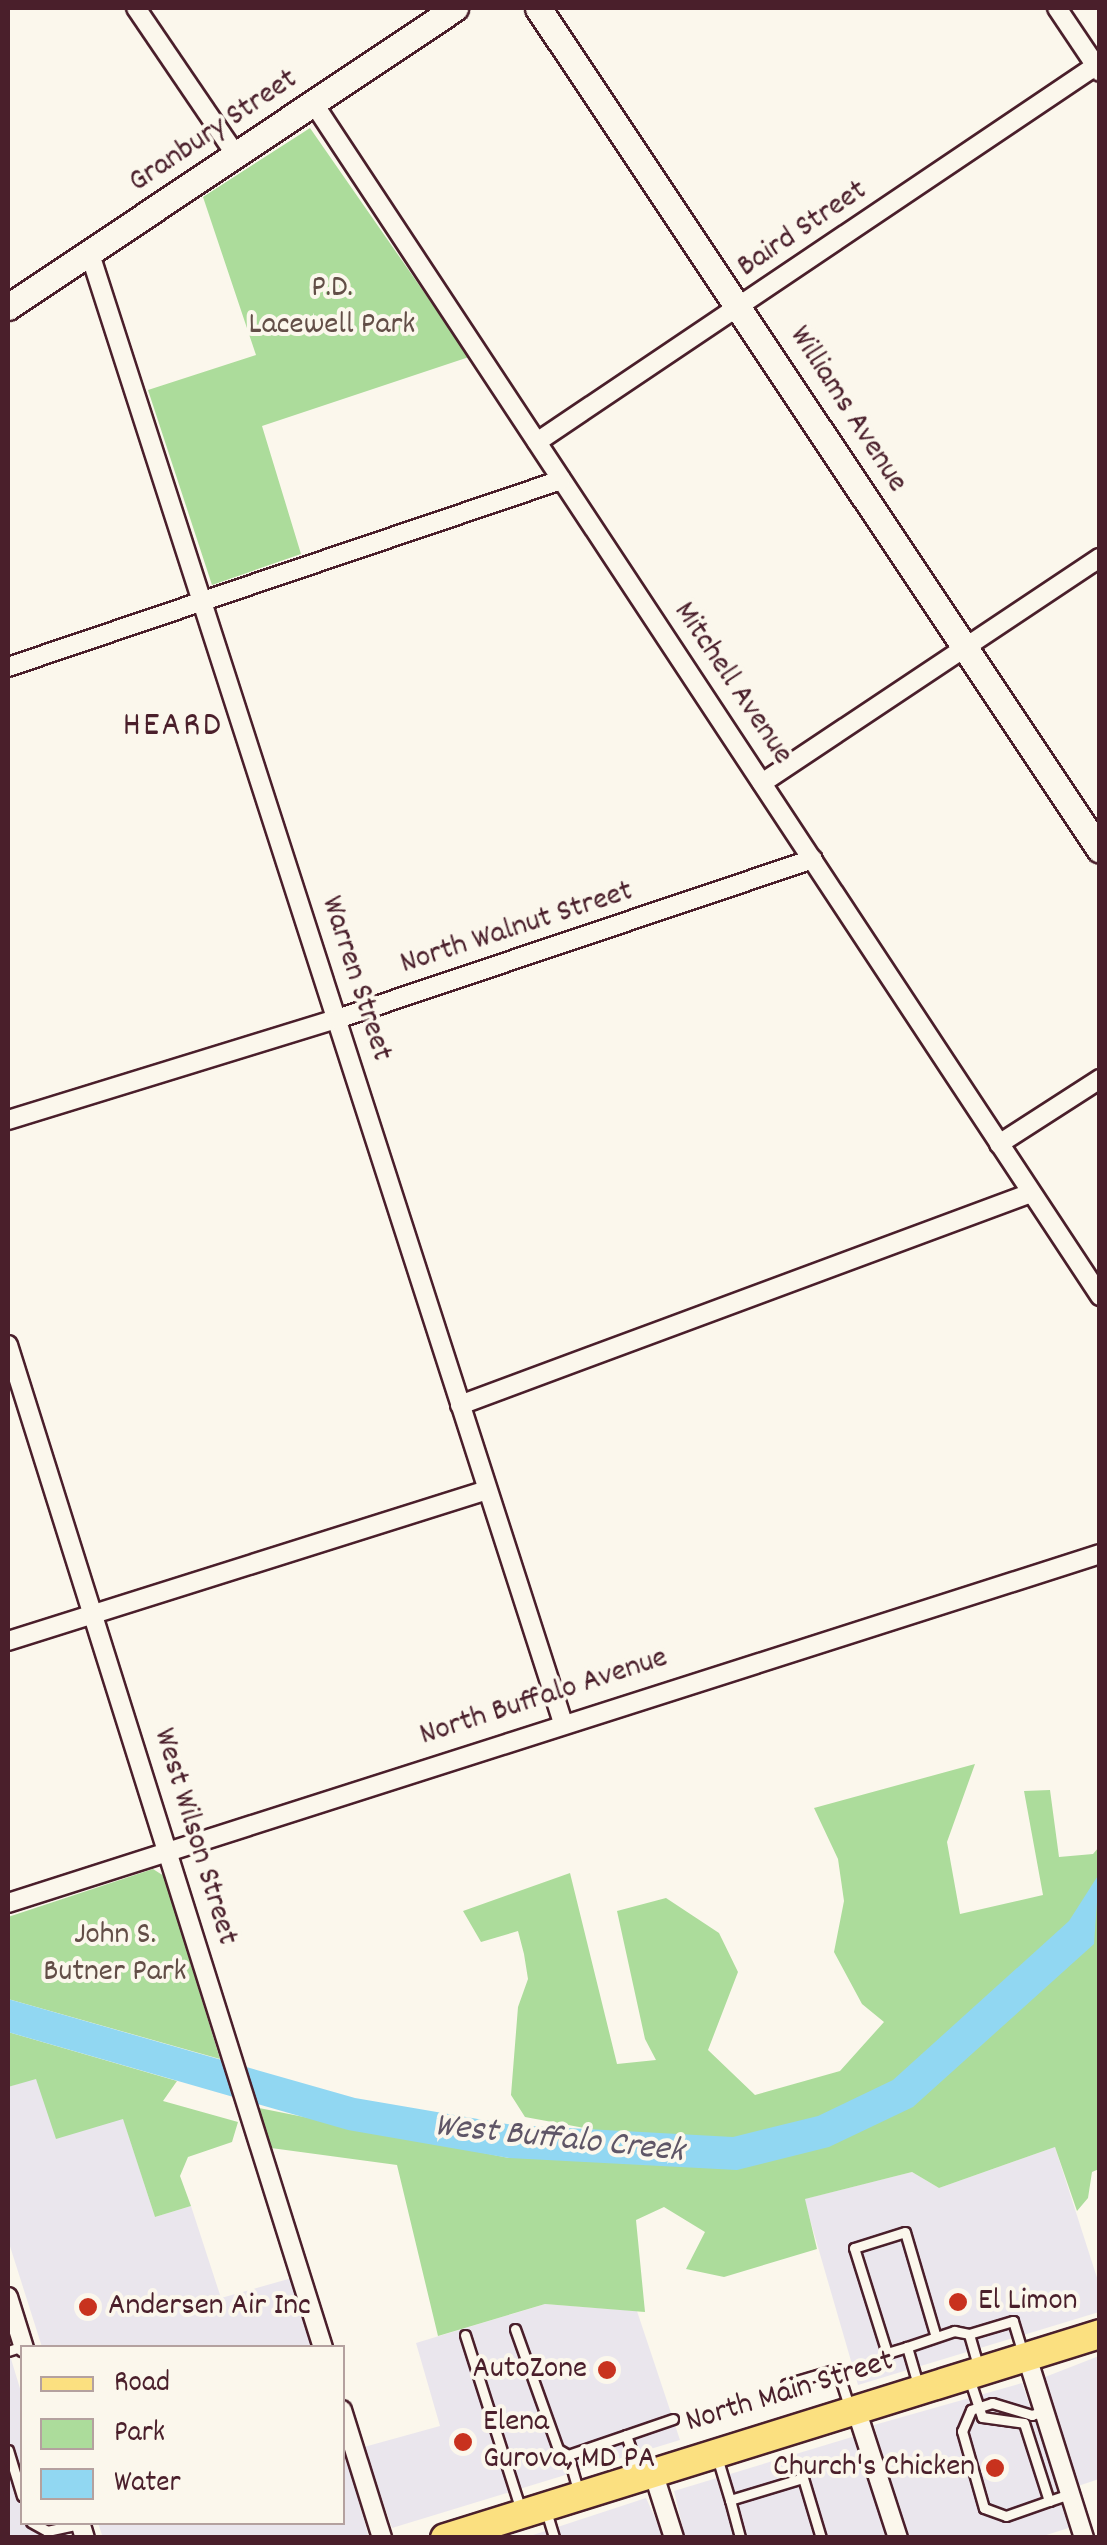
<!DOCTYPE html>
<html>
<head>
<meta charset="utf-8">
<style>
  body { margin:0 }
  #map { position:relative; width:1107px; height:2545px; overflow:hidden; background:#fbf7ec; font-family:Dekko,sans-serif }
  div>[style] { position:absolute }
  .built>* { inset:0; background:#eae6ed }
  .green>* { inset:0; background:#acdc9b }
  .water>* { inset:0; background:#91d7f2 }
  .roads { filter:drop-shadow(2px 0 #4a1f2b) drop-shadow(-2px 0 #4a1f2b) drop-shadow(0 2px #4a1f2b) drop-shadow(0 -2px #4a1f2b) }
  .lane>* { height:9px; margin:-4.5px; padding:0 4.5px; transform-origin:4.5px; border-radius:4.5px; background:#fbf7ec }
  .street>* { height:18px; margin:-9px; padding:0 9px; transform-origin:9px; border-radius:9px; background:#fbf7ec }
  .secondary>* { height:25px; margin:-12.5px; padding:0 12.5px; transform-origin:12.5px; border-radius:12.5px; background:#fbf7ec }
  .primary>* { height:28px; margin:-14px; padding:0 14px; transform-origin:14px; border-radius:14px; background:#fbe080 }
  .dots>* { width:28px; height:28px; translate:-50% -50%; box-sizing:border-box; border:5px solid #fbf7ec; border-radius:50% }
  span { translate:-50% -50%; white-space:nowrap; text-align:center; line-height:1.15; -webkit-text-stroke:8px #fbf7ec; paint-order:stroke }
  .street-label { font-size:32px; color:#4a1f2b }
  .park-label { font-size:32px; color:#624e47 }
  .poi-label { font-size:32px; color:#4a1f2b }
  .left { translate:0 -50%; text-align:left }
  .right { translate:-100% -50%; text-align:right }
  .neighbourhood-label { font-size:35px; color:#4a1f2b; letter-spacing:2.5px }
  .water-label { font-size:35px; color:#5f5667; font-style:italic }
  .frame { position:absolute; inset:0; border:10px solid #4a1f2b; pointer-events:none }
  .legend { position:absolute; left:20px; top:2345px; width:325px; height:180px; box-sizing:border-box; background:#fbf7ec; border:2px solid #b4a19f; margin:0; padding:12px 18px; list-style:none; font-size:30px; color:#4a1f2b }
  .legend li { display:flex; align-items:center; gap:20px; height:50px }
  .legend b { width:50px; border:2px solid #b4a19f }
</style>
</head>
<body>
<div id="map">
  <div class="built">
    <i style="clip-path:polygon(36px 2078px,123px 2118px,155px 2217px,191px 2206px,221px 2298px,292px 2278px,313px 2347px,42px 2347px,8px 2240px,8px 2087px)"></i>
    <i style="clip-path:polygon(1055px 2147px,1099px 2284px,1099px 2312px,858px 2385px,804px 2199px,912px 2172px,939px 2188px)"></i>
    <i style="clip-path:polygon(545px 2304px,637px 2311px,680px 2440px,392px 2528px,364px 2447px,440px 2426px,416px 2343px)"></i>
    <i style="clip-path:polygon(8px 2349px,22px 2395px,22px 2522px,63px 2523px,68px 2537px,8px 2537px)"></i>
    <i style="clip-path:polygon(1099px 2356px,1099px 2479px,1078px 2486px,1045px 2377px)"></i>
    <i style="clip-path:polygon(1022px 2383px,1072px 2527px,1040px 2537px,905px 2537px,874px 2425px)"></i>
    <i style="clip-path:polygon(852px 2437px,859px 2443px,889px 2537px,685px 2537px,674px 2491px)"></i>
    <i style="clip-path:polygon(343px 2445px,369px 2538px,103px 2538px,98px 2523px,342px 2522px)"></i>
    <i style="clip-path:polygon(646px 2498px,664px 2537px,524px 2538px)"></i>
  </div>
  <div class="green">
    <i style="clip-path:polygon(310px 128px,469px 357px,262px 426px,301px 554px,212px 585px,148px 390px,256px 355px,203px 197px)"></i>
    <i style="clip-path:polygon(975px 1764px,947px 1842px,960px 1914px,1043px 1895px,1024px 1791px,1050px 1790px,1059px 1857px,1093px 1854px,1099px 1847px,1099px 2169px,1092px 2172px,1088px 2198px,1077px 2211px,1055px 2147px,939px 2188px,912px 2172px,805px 2199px,817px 2249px,724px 2277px,686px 2269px,705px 2232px,664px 2207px,636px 2220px,645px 2312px,545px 2304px,438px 2336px,397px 2165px,271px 2148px,259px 2108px,509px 2158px,606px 2132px,525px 2117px,511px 2095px,518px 2007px,528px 1979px,524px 1954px,518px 1931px,481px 1942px,463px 1911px,570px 1873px,617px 2064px,656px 2060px,645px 2039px,617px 1911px,666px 1898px,719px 1933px,738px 1972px,708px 2050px,755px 2095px,840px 2071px,884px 2022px,862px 2004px,834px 1952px,844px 1901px,838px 1859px,814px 1808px)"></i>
    <i style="clip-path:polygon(153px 1869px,164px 1876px,220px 2059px,8px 1999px,8px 1917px)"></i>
    <i style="clip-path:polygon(8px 2032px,177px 2081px,163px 2101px,238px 2122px,232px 2142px,188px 2157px,180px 2176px,191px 2206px,155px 2217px,123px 2119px,56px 2139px,36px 2079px,8px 2087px)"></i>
  </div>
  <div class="water">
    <i style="clip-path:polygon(1099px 1874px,1094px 1944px,913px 2107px,829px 2147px,737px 2170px,509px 2158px,348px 2130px,8px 2032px,8px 1999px,355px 2098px,513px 2125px,733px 2137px,818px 2116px,893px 2080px,1069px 1921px)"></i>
  </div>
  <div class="roads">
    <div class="lane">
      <i style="left:515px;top:2329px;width:127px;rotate:70.3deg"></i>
      <i style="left:558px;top:2449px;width:12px;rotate:31deg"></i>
      <i style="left:568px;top:2455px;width:111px;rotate:-18.9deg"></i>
      <i style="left:465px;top:2335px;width:185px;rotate:72.3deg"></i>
      <i style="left:907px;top:2347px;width:21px;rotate:163deg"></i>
      <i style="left:887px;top:2353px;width:110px;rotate:-107.4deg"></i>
      <i style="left:854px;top:2248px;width:53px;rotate:-17.4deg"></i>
      <i style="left:905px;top:2232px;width:109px;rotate:73.6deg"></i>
      <i style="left:8px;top:2351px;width:16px;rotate:-18deg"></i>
      <i style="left:979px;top:2369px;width:36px;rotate:-106deg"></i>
      <i style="left:969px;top:2334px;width:46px;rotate:-16.5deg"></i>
      <i style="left:1013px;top:2321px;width:37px;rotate:73deg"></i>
      <i style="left:969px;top:2378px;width:41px;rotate:71.6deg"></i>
      <i style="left:982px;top:2417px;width:42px;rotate:8.1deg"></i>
      <i style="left:1024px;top:2423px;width:82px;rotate:72.2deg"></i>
      <i style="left:1049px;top:2501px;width:21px;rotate:-19deg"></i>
      <i style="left:786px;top:2384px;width:53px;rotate:-16.4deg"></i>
      <i style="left:837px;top:2369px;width:39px;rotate:72deg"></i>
      <i style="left:919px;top:2388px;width:43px;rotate:-106.3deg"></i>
      <i style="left:907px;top:2347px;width:50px;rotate:-18.8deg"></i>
      <i style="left:954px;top:2331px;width:15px;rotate:11deg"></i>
      <i style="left:1044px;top:2411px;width:13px;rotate:162deg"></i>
      <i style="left:1032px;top:2415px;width:42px;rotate:-163.3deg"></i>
      <i style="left:992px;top:2403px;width:22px;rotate:162deg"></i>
      <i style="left:971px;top:2410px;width:23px;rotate:113deg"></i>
      <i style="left:962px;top:2431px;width:80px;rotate:74.1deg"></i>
      <i style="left:984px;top:2508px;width:23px;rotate:20deg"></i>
      <i style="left:1006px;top:2516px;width:46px;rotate:-19.2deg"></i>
      <i style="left:626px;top:2435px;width:42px;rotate:70.7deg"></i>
      <i style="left:8px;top:2450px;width:48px;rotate:73.1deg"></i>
      <i style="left:568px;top:2455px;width:37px;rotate:74deg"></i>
      <i style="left:717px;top:2457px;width:45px;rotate:73.2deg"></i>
      <i style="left:730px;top:2500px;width:76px;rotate:-16.8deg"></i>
      <i style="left:803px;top:2478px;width:63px;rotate:73.3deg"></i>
      <i style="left:730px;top:2500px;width:39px;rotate:75deg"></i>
      <i style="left:546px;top:2511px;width:28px;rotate:73deg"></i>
      <i style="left:31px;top:2522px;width:18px;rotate:29deg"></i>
      <i style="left:47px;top:2531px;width:33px;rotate:-12deg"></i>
    </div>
    <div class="street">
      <i style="left:136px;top:8px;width:178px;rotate:55.8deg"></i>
      <i style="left:1057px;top:8px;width:77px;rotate:56.1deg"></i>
      <i style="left:314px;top:104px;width:1428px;rotate:56.6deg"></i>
      <i style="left:90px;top:254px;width:1543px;rotate:72.15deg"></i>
      <i style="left:537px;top:442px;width:679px;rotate:-33.95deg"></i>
      <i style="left:8px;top:667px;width:584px;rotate:-18.68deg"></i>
      <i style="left:762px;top:783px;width:406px;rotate:-33.7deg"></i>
      <i style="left:8px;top:1120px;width:344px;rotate:-17.1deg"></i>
      <i style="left:337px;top:1019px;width:502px;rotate:-18.58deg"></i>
      <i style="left:999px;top:1144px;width:120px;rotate:-32.8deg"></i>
      <i style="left:8px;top:1345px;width:1051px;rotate:72.56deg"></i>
      <i style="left:460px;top:1405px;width:609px;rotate:-20.37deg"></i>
      <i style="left:8px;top:1641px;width:502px;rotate:-17.5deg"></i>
      <i style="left:8px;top:1903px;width:1146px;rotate:-17.72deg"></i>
      <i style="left:8px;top:2297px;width:53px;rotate:72.6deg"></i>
      <i style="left:1027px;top:2357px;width:190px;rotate:72.5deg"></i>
      <i style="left:856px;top:2409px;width:136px;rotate:72deg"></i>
      <i style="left:342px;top:2410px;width:134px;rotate:72.6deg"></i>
      <i style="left:653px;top:2472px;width:69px;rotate:72.3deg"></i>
      <i style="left:80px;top:2522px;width:17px;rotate:73deg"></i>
    </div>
    <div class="secondary">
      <i style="left:538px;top:8px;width:1012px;rotate:56.28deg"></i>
      <i style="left:8px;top:307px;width:538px;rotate:-33.78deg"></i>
    </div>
    <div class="primary">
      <i style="left:445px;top:2538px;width:686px;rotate:-17.3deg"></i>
    </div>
  </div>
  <div class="dots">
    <i style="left:958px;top:2302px;background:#c8321e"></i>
    <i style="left:88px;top:2307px;background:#c8321e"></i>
    <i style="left:607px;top:2370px;background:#c8321e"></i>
    <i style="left:463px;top:2442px;background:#c8321e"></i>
    <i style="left:995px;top:2468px;background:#c8321e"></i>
  </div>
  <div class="street-label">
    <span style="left:214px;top:132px;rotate:-34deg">Granbury Street</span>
    <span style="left:803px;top:230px;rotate:-34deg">Baird Street</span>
    <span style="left:847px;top:410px;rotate:57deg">Williams Avenue</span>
    <span style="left:732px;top:684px;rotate:56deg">Mitchell Avenue</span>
    <span style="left:517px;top:929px;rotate:-18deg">North Walnut Street</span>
    <span style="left:355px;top:979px;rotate:72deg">Warren Street</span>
    <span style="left:544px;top:1698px;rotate:-18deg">North Buffalo Avenue</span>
    <span style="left:194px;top:1837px;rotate:73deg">West Wilson Street</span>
    <span style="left:790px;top:2393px;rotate:-17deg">North Main Street</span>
  </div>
  <div class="park-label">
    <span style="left:332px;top:308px">P.D.<br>Lacewell Park</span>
    <span style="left:115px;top:1955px">John S.<br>Butner Park</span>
  </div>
  <div class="poi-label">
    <span class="left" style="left:978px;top:2302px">El Limon</span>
    <span class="left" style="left:108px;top:2307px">Andersen Air Inc</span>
    <span class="right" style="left:587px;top:2370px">AutoZone</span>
    <span class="left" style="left:483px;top:2442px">Elena<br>Gurova, MD PA</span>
    <span class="right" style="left:975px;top:2468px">Church's Chicken</span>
  </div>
  <div class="neighbourhood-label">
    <span style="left:173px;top:727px">HEARD</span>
  </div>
  <div class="water-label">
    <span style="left:559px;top:2140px;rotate:6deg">West Buffalo Creek</span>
  </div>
  <div class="frame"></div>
  <ul class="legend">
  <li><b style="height:12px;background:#fbe080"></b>Road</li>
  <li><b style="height:28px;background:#acdc9b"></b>Park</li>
  <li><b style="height:28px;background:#91d7f2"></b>Water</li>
  </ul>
</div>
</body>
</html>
